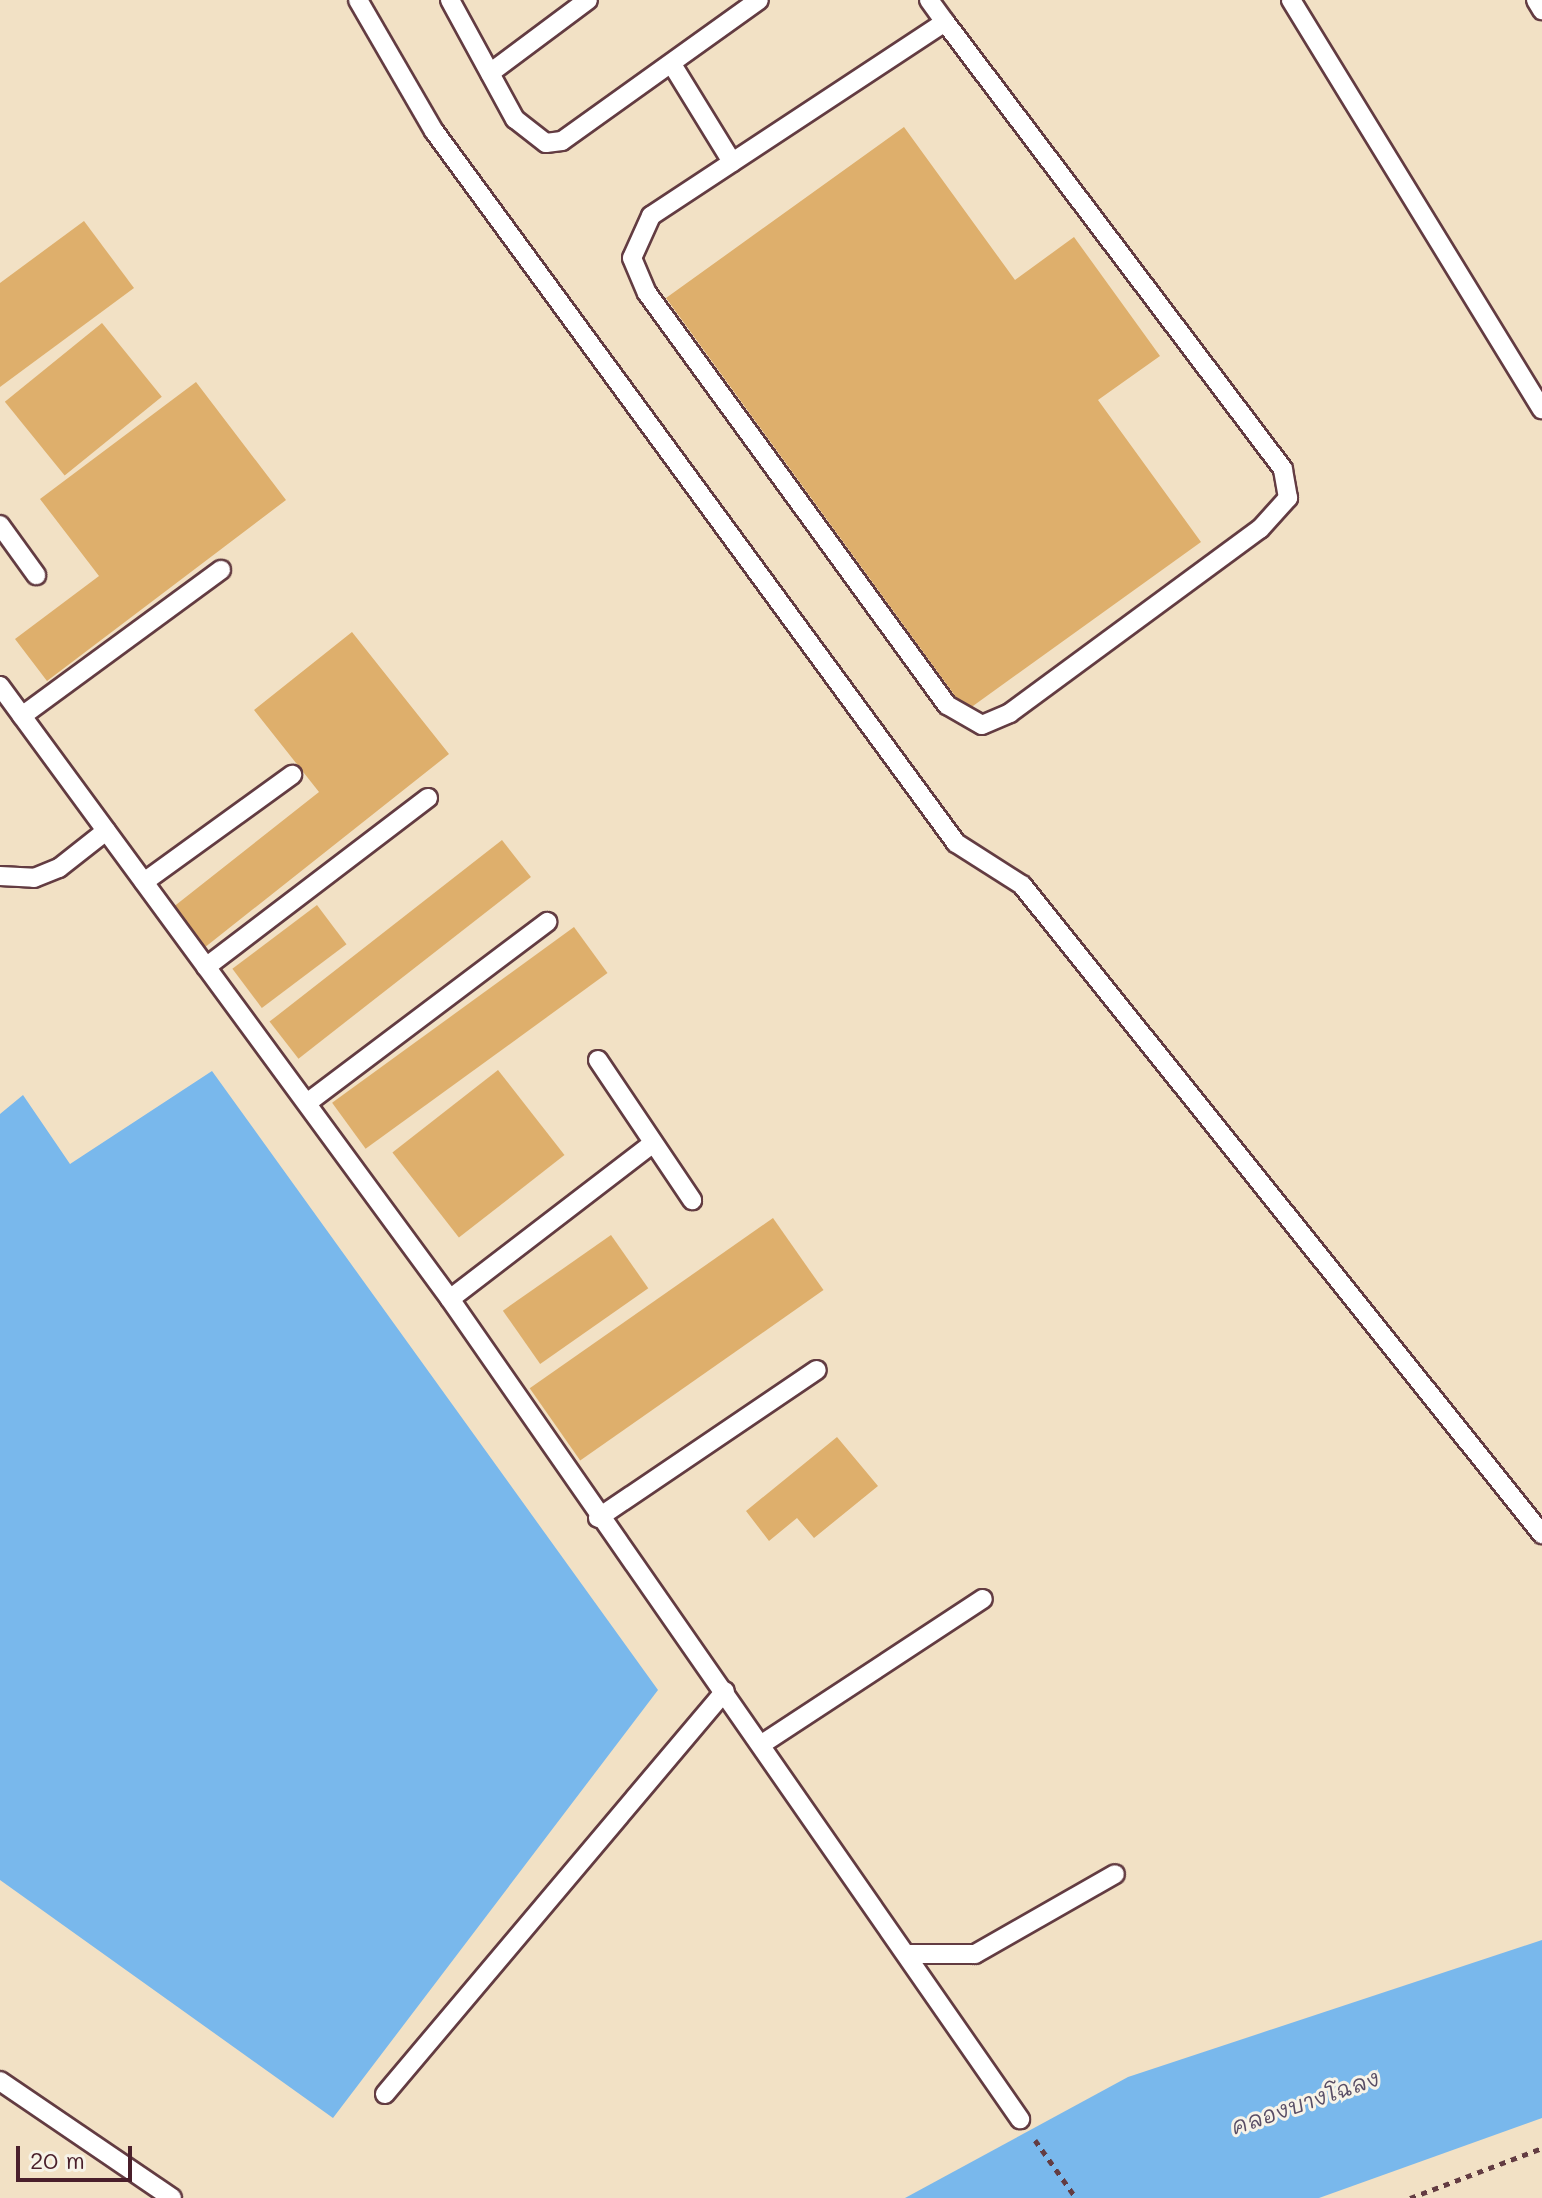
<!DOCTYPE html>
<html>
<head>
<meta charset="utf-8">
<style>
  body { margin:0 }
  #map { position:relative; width:1542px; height:2198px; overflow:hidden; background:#f2e1c5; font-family:Mali,"Playpen Sans Thai",sans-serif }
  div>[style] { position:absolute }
  .water>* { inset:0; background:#79b8ec }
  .building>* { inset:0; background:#deaf6c; transform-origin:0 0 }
  .path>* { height:5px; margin-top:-2.5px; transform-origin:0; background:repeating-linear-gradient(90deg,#633c42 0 6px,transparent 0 12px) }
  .roads { filter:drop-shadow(2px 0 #633c42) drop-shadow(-2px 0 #633c42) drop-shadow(0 2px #633c42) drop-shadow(0 -2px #633c42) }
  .lane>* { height:18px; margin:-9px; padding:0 9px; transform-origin:9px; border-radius:9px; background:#fff }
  span { translate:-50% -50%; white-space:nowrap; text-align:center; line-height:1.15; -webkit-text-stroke:6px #f7f3e8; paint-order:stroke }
  .water-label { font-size:22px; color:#584d65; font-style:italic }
  .scale { position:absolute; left:16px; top:2146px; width:116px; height:36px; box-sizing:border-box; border:4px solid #4a1f2b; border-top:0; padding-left:10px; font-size:24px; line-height:28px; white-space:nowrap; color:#4a1f2b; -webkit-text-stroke:6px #f7f3e8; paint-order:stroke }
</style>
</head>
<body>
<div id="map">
  <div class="water">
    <i style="clip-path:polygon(212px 1071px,658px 1690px,333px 2118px,0 1880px,0 1114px,23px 1095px,70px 1164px)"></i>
    <i style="clip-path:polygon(1542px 1940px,1542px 2118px,1319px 2198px,905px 2198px,1128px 2077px)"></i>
  </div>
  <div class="building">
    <i style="clip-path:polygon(904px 127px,1015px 280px,1074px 237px,1160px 356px,1098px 400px,1201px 542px,966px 711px,666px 298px)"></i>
    <i style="clip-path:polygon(84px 221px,134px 288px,0 387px,0 283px)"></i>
    <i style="left:102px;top:323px;width:95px;height:125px;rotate:51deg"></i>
    <i style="clip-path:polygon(196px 382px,286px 500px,47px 681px,15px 639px,99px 576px,40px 499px)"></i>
    <i style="clip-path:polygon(352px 632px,449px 754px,204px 948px,172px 908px,319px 792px,254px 710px)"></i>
    <i style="left:502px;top:840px;width:47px;height:295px;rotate:52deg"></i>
    <i style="left:317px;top:905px;width:49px;height:106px;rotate:53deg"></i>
    <i style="left:574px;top:927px;width:57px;height:299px;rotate:54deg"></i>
    <i style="left:498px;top:1070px;width:108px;height:134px;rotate:52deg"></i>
    <i style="left:773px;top:1218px;width:88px;height:297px;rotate:55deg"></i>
    <i style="left:611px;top:1235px;width:65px;height:132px;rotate:55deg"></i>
    <i style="clip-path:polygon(837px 1437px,878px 1486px,814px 1538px,797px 1518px,769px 1541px,746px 1511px)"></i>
  </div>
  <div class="path">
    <i style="left:1035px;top:2140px;width:71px;rotate:54.7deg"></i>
    <i style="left:1410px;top:2198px;width:141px;rotate:-20.7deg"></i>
  </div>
  <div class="roads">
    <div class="lane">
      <i style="left:358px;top:0;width:151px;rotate:59.9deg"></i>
      <i style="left:434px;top:131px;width:883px;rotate:53.75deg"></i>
      <i style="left:956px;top:843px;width:78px;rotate:32.5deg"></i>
      <i style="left:1022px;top:885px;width:832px;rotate:51.3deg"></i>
      <i style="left:450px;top:0;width:136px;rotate:61.4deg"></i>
      <i style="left:515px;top:119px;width:39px;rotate:38deg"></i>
      <i style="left:546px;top:143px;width:16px;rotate:-7deg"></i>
      <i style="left:562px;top:141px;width:242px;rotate:-35.6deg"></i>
      <i style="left:929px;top:0;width:27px;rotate:54deg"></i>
      <i style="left:945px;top:22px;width:352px;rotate:146.6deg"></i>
      <i style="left:651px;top:216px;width:46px;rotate:114.3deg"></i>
      <i style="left:632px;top:258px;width:38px;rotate:67deg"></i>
      <i style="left:647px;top:293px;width:510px;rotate:53.94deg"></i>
      <i style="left:947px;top:705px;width:40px;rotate:29.7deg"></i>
      <i style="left:982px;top:725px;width:30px;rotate:-23deg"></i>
      <i style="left:1010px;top:713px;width:310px;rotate:-36.4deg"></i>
      <i style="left:1260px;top:529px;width:42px;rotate:-47.9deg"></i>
      <i style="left:1288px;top:498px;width:29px;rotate:-100deg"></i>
      <i style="left:1283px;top:469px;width:560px;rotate:-127.09deg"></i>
      <i style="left:1291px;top:0;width:480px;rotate:58.5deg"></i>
      <i style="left:1536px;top:0;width:12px;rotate:59deg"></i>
      <i style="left:673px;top:66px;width:113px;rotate:58.4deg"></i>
      <i style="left:490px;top:73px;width:122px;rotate:-36.7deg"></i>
      <i style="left:0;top:525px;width:62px;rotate:54.2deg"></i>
      <i style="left:0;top:686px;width:760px;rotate:53.72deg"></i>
      <i style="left:450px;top:1299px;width:999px;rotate:55.2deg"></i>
      <i style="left:22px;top:716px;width:247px;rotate:-36.3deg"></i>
      <i style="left:0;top:876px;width:34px;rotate:3deg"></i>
      <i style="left:34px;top:878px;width:27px;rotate:-22deg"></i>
      <i style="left:59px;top:868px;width:60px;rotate:-38.2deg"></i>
      <i style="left:144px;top:882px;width:183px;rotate:-35.9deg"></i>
      <i style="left:206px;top:967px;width:279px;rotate:-37.3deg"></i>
      <i style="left:598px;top:1060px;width:169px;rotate:56.1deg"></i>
      <i style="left:307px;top:1103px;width:301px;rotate:-37deg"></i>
      <i style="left:450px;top:1299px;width:256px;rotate:-37.5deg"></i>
      <i style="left:598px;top:1518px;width:264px;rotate:-34.1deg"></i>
      <i style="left:762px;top:1744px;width:264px;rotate:-33.3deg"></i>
      <i style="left:907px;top:1954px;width:68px"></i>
      <i style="left:975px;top:1954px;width:161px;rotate:-29.7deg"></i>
      <i style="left:0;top:2081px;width:208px;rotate:34.2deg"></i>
      <i style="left:385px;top:2094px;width:527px;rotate:-49.85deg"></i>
    </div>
  </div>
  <div class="water-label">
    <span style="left:1305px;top:2102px;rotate:-19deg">คลองบางโฉลง</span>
  </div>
  <div class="scale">20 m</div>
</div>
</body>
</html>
